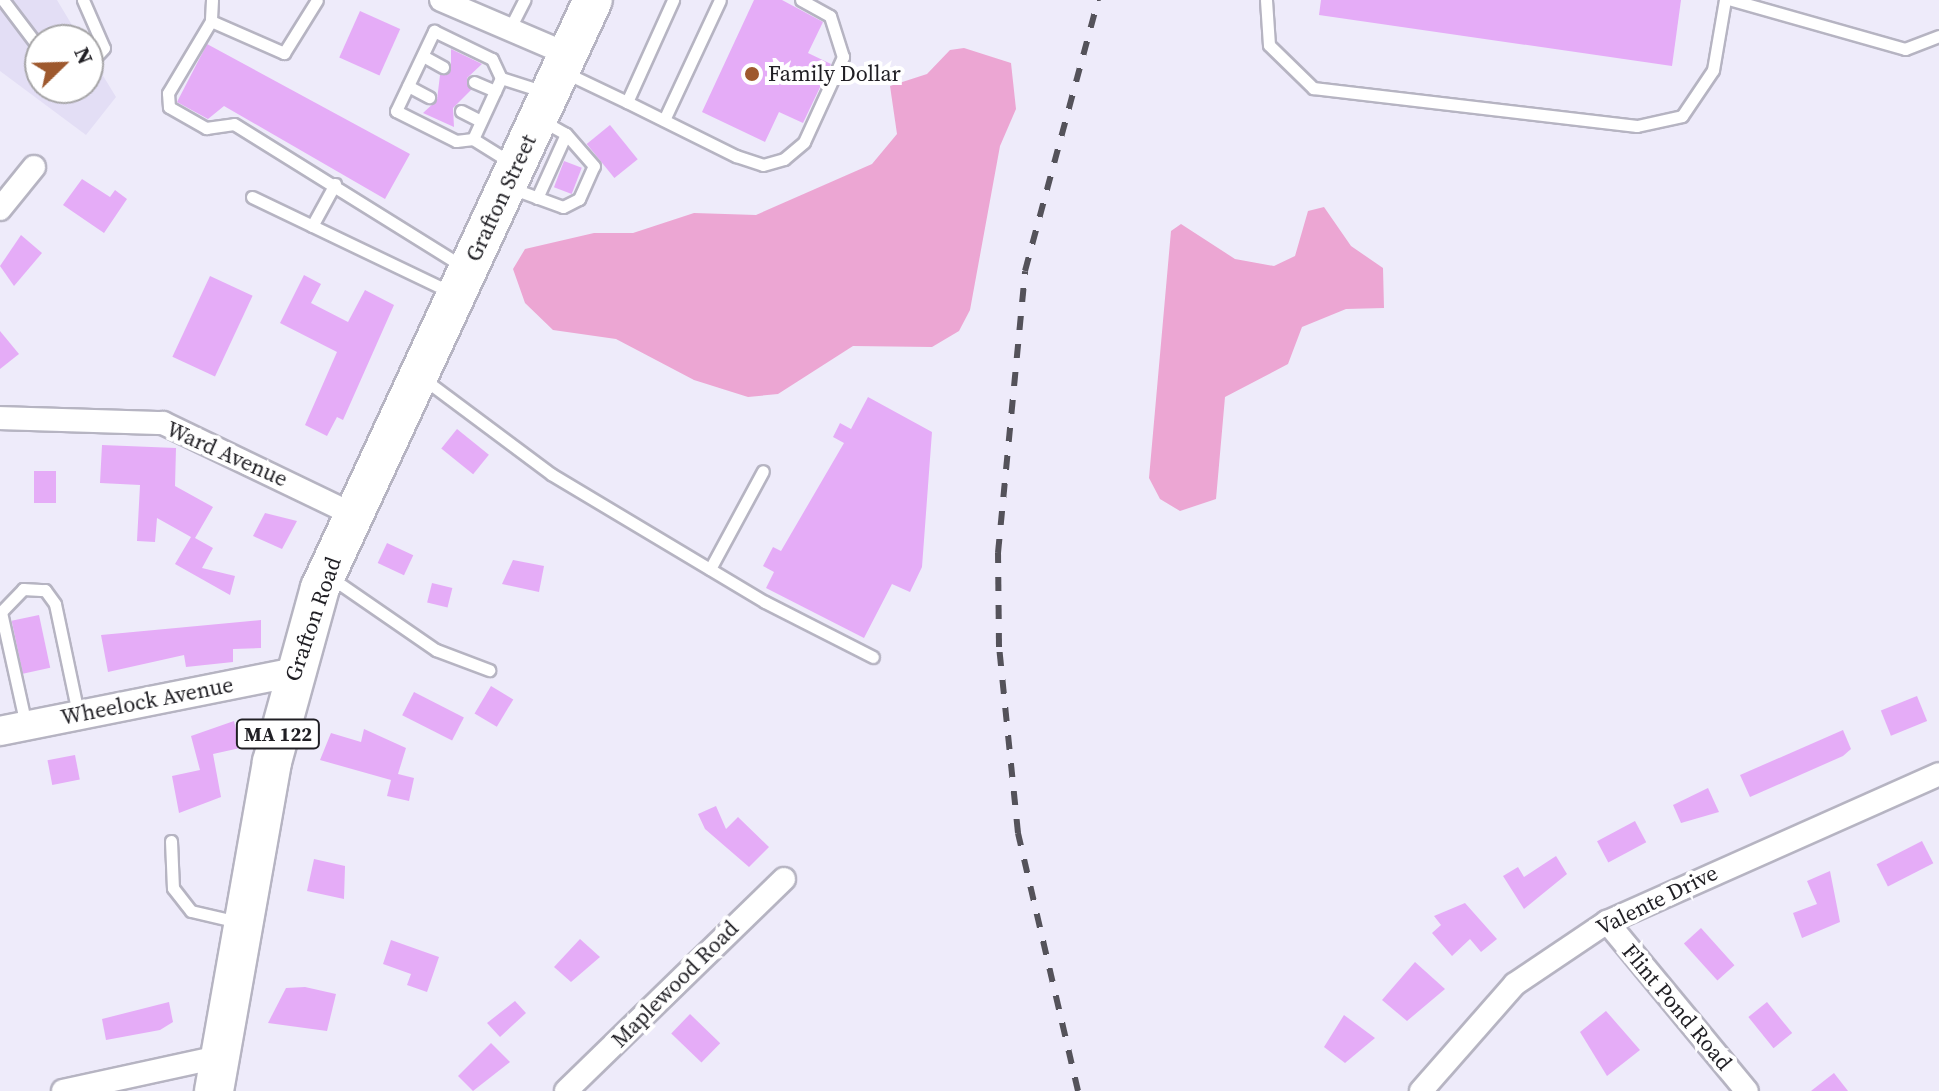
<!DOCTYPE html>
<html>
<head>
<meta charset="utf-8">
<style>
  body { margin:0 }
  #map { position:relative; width:1939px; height:1091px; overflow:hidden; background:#eeebfa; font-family:"Source Serif 4",serif }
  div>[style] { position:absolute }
  .built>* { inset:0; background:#e3def5 }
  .green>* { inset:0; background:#eca6d3 }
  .building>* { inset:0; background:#e5acf7; transform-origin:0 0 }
  .roads { filter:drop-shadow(2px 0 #b6b4c2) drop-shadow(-2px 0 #b6b4c2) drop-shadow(0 2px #b6b4c2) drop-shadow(0 -2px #b6b4c2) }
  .service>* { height:11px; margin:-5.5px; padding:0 5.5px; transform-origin:5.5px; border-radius:5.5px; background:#fff }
  .minor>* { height:22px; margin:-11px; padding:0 11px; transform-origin:11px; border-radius:11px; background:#fff }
  .tertiary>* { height:28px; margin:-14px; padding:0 14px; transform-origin:14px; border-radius:14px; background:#fff }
  .trunk>* { height:38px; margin:-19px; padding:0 19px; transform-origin:19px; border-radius:19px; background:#fff }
  .rail>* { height:6px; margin-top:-3px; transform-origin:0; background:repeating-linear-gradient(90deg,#54525a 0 14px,transparent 0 28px) }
  .dots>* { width:22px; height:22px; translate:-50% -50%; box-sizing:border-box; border:4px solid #fff; border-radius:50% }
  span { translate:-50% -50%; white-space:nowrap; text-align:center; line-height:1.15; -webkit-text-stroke:8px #fff; paint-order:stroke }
  .shield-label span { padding:2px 6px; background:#fff; border:2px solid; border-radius:6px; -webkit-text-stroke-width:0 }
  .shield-label { font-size:20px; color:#201f24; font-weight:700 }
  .poi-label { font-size:22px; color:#201f24 }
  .left { translate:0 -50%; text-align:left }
  .street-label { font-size:22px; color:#201f24 }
  .north { position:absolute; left:24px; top:24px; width:80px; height:80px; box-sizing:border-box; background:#fff; border:2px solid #a6a5a7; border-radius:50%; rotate:67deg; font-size:22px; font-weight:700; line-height:32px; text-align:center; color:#201f24 }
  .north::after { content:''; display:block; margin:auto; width:28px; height:36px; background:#9e592e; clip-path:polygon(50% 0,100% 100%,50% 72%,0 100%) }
</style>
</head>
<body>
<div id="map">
  <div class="built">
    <i style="clip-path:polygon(0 0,57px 0,81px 40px,40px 40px,40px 88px,88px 88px,88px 51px,116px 97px,86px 135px,0 71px)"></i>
  </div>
  <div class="green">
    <i style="clip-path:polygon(964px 48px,1011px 63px,1016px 109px,1000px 146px,970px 310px,959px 331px,932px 347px,853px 346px,778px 394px,748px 397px,694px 380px,616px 339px,553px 330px,525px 303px,513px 269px,525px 249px,594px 233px,633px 233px,694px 213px,756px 215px,872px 164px,897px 134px,890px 86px,927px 74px,950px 50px)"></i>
    <i style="clip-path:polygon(1324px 207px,1351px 246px,1383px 268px,1384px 308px,1346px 309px,1302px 327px,1288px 364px,1225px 397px,1216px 499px,1180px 511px,1160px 499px,1149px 478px,1171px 231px,1181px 224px,1235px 259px,1274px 266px,1295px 256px,1308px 211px)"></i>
  </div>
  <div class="building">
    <i style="clip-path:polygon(754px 0,782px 0,823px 22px,808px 53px,831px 64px,803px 123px,779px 112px,765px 142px,702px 112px)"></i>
    <i style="clip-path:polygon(1321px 0,1681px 0,1672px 66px,1319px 15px)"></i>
    <i style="left:360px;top:11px;width:44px;height:51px;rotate:24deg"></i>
    <i style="clip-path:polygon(207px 44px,410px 154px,385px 199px,224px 106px,208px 119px,177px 102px)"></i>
    <i style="clip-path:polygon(451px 49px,482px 64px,467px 78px,471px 90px,453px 108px,454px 127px,423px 113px,437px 100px,440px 75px,451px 70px)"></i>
    <i style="left:610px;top:125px;width:44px;height:30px;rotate:51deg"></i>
    <i style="left:564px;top:161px;width:19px;height:28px;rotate:21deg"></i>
    <i style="clip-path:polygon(82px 179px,110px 197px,115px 190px,127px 199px,104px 233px,63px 205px)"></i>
    <i style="clip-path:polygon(21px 235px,42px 253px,14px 286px,0 266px)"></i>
    <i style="clip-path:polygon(304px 275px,321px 284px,311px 303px,348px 322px,365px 290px,394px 305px,343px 420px,337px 417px,327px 436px,305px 425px,337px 352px,280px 323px)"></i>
    <i style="left:210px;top:276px;width:47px;height:89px;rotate:25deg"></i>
    <i style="clip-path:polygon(0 331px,19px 354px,0 369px)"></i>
    <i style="clip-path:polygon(868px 397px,932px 432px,922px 567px,910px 592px,892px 584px,864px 638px,766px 588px,774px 572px,763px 566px,773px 547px,781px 551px,844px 443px,833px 437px,840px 423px,851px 429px)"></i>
    <i style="left:457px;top:429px;width:41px;height:25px;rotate:39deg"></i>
    <i style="clip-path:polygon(102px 445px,176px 448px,175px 486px,213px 507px,195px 538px,213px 548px,202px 568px,235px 576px,230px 595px,175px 564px,191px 537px,157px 518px,155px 542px,137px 541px,140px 485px,100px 483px)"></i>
    <i style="left:34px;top:471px;width:22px;height:32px"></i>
    <i style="clip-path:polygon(265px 513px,297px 521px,282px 549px,253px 536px)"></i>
    <i style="left:387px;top:543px;width:29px;height:22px;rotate:25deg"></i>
    <i style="clip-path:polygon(513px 560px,544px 566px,539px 592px,502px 584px)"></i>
    <i style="left:432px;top:583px;width:21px;height:20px;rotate:14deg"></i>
    <i style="left:39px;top:615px;width:54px;height:28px;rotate:78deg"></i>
    <i style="clip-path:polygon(261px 620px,261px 648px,233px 649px,233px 662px,186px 667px,184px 655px,108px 672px,101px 635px)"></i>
    <i style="left:491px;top:686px;width:26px;height:32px;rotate:31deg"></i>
    <i style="left:414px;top:692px;width:56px;height:26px;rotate:27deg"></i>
    <i style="left:1917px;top:696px;width:27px;height:39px;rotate:68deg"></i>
    <i style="clip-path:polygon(234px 721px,240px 748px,213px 754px,221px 797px,179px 813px,172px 776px,200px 770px,191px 736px)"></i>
    <i style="clip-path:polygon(364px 729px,406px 748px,398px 774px,414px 778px,409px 801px,387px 796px,391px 780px,320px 760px,331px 733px,361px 742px)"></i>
    <i style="clip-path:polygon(1843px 730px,1851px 749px,1843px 756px,1750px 797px,1740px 775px)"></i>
    <i style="left:75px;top:755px;width:25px;height:28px;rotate:79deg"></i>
    <i style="clip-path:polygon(1708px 788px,1719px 812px,1681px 823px,1673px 805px)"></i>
    <i style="clip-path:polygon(716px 806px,726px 829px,738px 817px,769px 847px,749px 867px,705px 829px,698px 814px)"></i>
    <i style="left:1635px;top:821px;width:24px;height:43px;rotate:62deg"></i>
    <i style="left:1922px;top:841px;width:25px;height:51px;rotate:63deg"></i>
    <i style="clip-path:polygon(1556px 856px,1567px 874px,1524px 909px,1503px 876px,1518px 867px,1524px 877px)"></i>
    <i style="clip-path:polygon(314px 859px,345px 866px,344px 899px,307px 891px)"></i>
    <i style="clip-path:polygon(1830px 871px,1840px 922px,1802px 938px,1793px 913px,1817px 904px,1807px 881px)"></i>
    <i style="clip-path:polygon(1465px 903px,1497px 939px,1481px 952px,1470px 939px,1452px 956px,1432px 933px,1441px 925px,1434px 916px)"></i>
    <i style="left:1701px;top:928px;width:50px;height:23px;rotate:48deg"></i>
    <i style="clip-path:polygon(580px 939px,600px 957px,571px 982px,554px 967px)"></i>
    <i style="clip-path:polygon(391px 940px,439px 957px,427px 992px,407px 985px,411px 974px,383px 964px)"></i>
    <i style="clip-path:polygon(1415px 962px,1445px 989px,1407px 1021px,1382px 1000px)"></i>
    <i style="clip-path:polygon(305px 987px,336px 994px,327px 1031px,268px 1023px,286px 988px)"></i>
    <i style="clip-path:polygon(515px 1001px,526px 1013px,500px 1037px,487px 1023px)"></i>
    <i style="clip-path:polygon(169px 1002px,173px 1022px,160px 1030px,106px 1040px,102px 1019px)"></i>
    <i style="left:1767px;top:1002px;width:40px;height:24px;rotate:51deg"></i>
    <i style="clip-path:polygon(1606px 1011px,1640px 1050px,1607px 1076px,1580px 1032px)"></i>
    <i style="left:690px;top:1014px;width:42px;height:27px;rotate:44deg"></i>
    <i style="clip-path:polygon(1344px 1015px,1375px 1038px,1345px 1063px,1324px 1047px)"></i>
    <i style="clip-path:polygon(491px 1043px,510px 1062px,473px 1091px,458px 1076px)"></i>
    <i style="clip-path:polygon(1834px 1073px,1848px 1091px,1811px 1091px)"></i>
  </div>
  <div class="roads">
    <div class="service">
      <i style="left:3px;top:0;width:61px;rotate:52.9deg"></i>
      <i style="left:83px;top:0;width:52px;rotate:66.4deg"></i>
      <i style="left:104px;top:48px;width:23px;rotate:133deg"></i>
      <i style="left:212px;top:0;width:21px;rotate:93deg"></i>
      <i style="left:211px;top:21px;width:84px;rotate:120.8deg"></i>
      <i style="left:168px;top:93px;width:14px;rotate:86deg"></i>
      <i style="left:169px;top:107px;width:43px;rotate:29.6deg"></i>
      <i style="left:206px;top:128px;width:28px;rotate:-8deg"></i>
      <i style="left:234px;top:124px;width:271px;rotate:31.9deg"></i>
      <i style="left:1266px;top:0;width:45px;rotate:86.2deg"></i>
      <i style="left:1269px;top:45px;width:62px;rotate:44.3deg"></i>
      <i style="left:1313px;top:88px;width:326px;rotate:6.7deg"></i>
      <i style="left:1637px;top:126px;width:46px;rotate:-12.5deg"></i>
      <i style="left:1682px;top:116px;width:55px;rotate:-56deg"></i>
      <i style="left:1713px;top:70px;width:71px;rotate:-80.3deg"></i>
      <i style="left:1732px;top:0;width:180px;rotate:15.8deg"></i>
      <i style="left:1905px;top:49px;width:36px;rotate:-21deg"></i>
      <i style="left:211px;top:21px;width:80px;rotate:23.7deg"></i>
      <i style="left:284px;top:53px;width:62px;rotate:-58.1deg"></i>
      <i style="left:509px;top:30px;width:34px;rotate:-63deg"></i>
      <i style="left:423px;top:56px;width:23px;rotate:29deg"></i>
      <i style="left:566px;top:73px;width:68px;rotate:25.4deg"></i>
      <i style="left:627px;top:102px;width:112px;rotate:-65.7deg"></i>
      <i style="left:474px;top:82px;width:23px;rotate:23deg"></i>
      <i style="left:408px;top:86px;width:24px;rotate:28deg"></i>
      <i style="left:627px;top:102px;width:122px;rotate:26.4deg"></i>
      <i style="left:736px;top:156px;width:28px;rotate:18deg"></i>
      <i style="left:763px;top:165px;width:22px;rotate:-16deg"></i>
      <i style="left:784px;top:159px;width:26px;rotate:-40deg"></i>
      <i style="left:804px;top:142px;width:94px;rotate:-65.4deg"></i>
      <i style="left:843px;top:57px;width:43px;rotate:-107.6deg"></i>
      <i style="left:830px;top:16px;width:33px;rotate:-151deg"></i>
      <i style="left:461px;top:111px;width:22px;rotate:27deg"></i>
      <i style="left:664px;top:120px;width:132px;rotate:-65deg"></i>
      <i style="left:473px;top:139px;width:17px;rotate:173deg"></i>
      <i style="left:456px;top:141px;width:67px;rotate:-153.4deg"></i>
      <i style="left:396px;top:111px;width:89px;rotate:-64.6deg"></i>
      <i style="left:434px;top:31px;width:64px;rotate:25.8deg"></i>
      <i style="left:492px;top:59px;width:21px;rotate:65deg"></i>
      <i style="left:510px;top:162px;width:44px;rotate:-148.1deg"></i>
      <i style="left:473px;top:139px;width:67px;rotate:-65.3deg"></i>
      <i style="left:501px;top:78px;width:46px;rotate:17.7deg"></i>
      <i style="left:511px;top:188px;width:55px;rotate:20.1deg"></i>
      <i style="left:563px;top:207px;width:18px;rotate:-27deg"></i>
      <i style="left:579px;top:199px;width:36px;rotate:-66deg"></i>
      <i style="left:594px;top:166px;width:43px;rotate:-131.2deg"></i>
      <i style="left:566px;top:134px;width:26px;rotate:-151deg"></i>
      <i style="left:252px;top:197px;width:220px;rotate:25.6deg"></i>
      <i style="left:537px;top:198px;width:70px;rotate:-65.6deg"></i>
      <i style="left:312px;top:226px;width:48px;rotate:-61.3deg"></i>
      <i style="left:425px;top:380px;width:157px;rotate:36.7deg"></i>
      <i style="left:551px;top:474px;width:249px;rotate:30.9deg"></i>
      <i style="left:765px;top:602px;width:121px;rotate:27deg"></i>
      <i style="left:710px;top:569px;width:111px;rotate:-61.6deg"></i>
      <i style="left:330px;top:577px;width:129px;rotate:34.6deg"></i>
      <i style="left:436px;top:650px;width:57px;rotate:20.7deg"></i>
      <i style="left:26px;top:725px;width:116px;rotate:-102.5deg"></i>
      <i style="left:1px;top:612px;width:32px;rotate:-46deg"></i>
      <i style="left:23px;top:589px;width:22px;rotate:3deg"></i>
      <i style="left:45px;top:590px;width:17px;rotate:54deg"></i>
      <i style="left:55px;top:604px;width:111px;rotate:78.1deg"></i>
      <i style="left:171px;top:841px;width:47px;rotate:87.6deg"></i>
      <i style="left:173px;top:888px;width:29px;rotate:52deg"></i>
      <i style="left:191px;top:911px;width:48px;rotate:13.2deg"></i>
    </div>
    <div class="minor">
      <i style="left:441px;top:0;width:137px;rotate:23.2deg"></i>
      <i style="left:0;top:209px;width:54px;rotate:-51deg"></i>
      <i style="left:0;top:418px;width:163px;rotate:1.8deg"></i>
      <i style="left:163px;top:423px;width:210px;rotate:25.7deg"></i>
      <i style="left:1607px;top:922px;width:219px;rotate:50.4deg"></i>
      <i style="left:63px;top:1091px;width:160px;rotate:-12.3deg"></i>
      <i style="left:566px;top:1091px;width:304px;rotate:-44.2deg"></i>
      <i style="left:1421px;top:1091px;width:142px;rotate:-48.7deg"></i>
      <i style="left:1515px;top:984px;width:111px;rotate:-34deg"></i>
      <i style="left:1607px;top:922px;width:363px;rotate:-24deg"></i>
    </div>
    <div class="tertiary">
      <i style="left:0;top:731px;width:300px;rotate:-11.3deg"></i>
    </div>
    <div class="trunk">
      <i style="left:214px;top:1091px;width:334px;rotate:-80deg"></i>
      <i style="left:272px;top:762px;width:180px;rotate:-74.6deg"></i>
      <i style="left:320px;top:588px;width:648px;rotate:-65.1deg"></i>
    </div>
  </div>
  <div class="rail">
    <i style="left:1078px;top:1091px;width:265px;rotate:-103.1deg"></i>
    <i style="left:1018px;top:833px;width:187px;rotate:-95.8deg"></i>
    <i style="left:999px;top:647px;width:94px;rotate:-90.6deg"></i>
    <i style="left:998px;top:553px;width:283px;rotate:-84.5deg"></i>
    <i style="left:1025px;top:271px;width:281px;rotate:-74.9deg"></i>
  </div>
  <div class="dots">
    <i style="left:752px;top:74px;background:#9e592e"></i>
  </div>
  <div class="shield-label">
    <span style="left:278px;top:734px">MA 122</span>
  </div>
  <div class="poi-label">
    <span class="left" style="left:768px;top:74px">Family Dollar</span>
  </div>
  <div class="street-label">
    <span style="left:501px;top:198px;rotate:-65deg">Grafton Street</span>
    <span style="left:227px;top:454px;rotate:24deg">Ward Avenue</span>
    <span style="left:313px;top:619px;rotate:-71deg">Grafton Road</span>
    <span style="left:147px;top:701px;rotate:-11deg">Wheelock Avenue</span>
    <span style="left:1657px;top:900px;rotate:-26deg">Valente Drive</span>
    <span style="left:675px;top:984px;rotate:-45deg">Maplewood Road</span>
    <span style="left:1677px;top:1007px;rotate:50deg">Flint Pond Road</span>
  </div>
  <div class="north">N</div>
</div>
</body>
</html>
